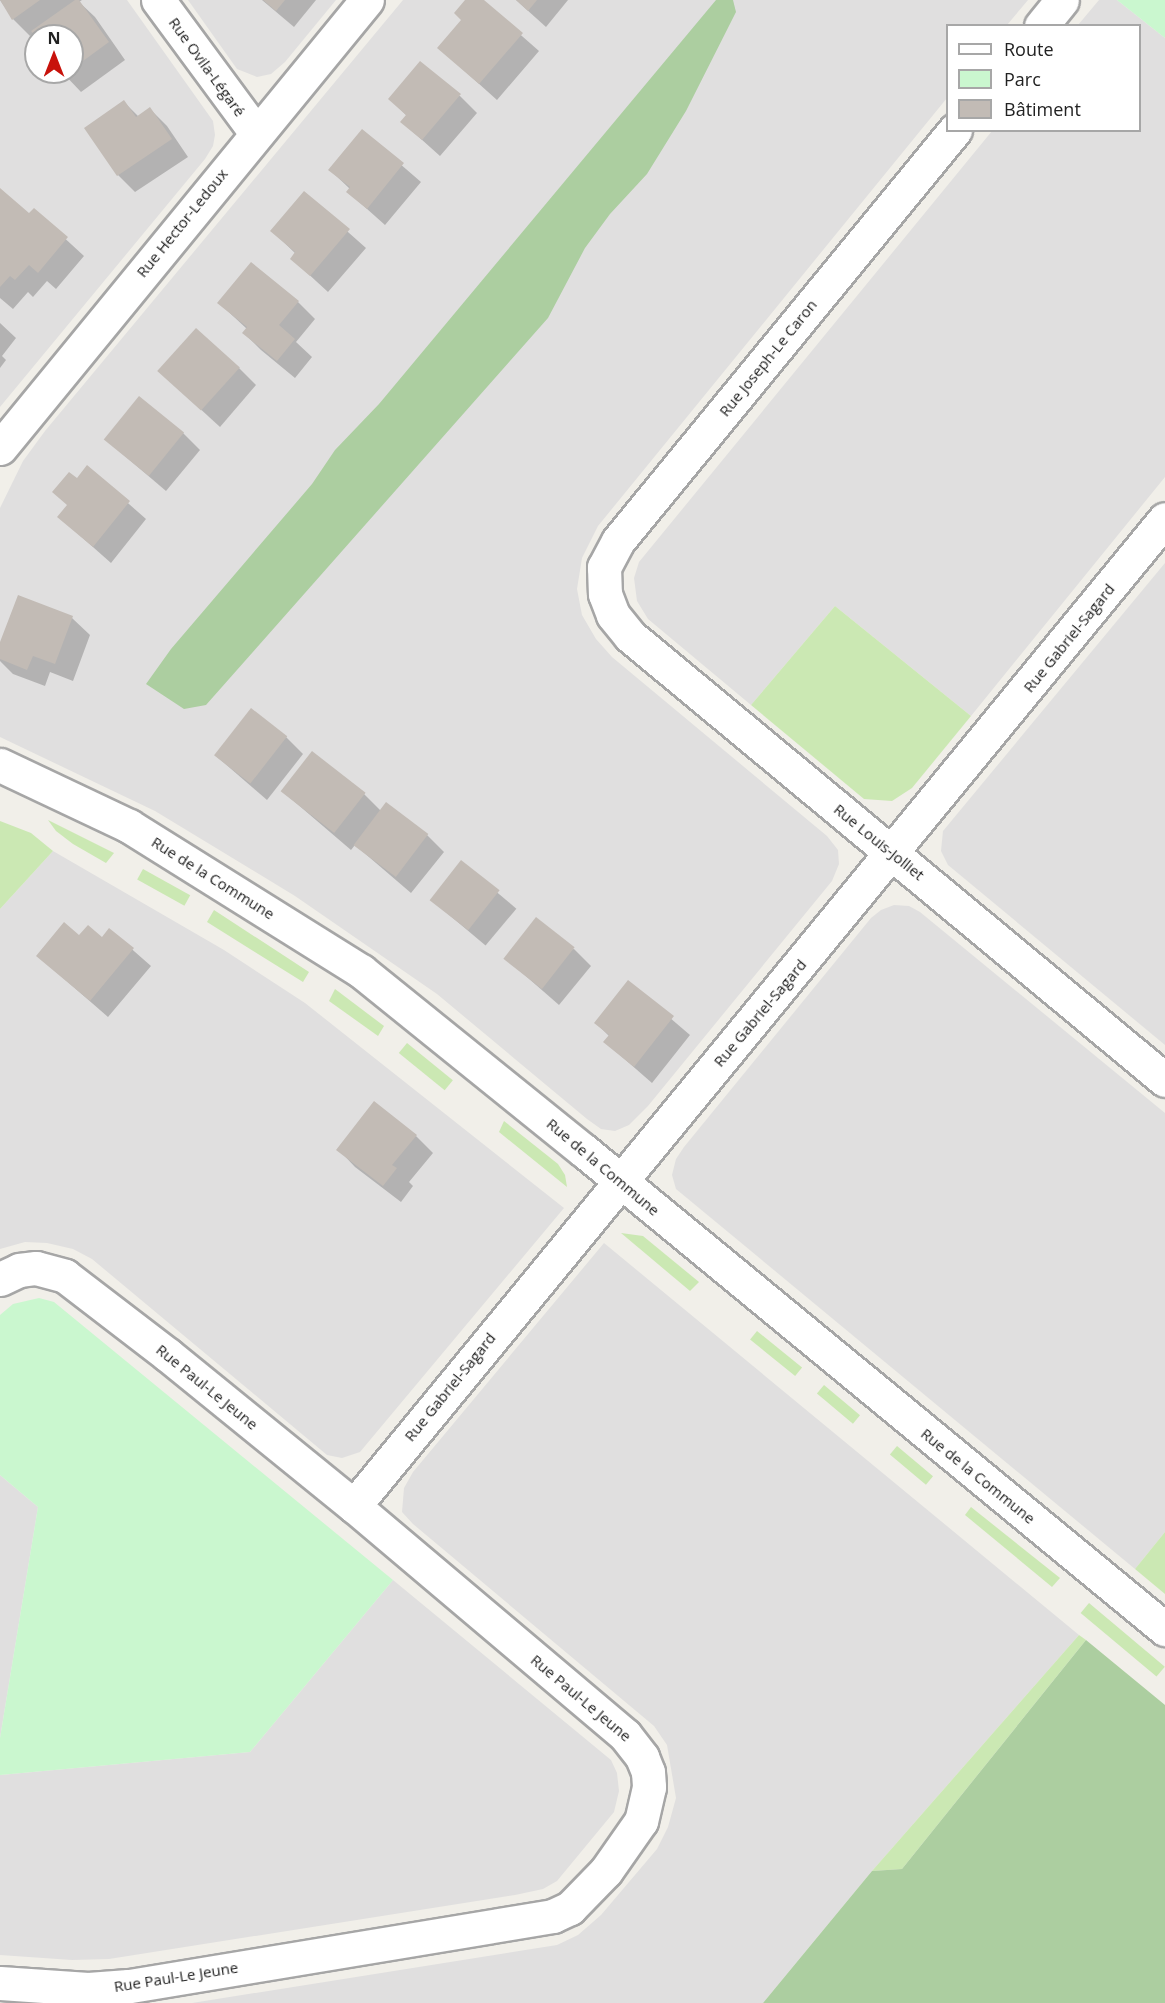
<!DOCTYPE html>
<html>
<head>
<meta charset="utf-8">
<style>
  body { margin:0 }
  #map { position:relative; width:1165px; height:2003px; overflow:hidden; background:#f1efe9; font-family:"Open Sans",sans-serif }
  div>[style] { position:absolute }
  .residential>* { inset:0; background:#e0dfdf }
  .grass>* { inset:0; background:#cbe8b3; transform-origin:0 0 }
  .forest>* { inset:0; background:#accea0 }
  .park>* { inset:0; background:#caf7cf }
  .shadow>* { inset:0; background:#0003; transform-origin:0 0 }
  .building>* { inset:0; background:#c2bbb5; transform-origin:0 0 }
  .roads { filter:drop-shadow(2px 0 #a6a6a6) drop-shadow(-2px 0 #a6a6a6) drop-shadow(0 2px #a6a6a6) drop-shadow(0 -2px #a6a6a6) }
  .minor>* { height:33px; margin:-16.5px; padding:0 16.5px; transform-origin:16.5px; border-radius:16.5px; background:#fff }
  span { translate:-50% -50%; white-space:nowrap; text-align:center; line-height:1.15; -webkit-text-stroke:6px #fff; paint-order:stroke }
  .street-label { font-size:15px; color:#222 }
  .legend { position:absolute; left:946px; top:24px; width:195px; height:108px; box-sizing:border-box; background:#fff; border:2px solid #a7a7a7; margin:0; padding:8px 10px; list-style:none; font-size:18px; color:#222 }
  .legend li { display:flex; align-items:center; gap:12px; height:30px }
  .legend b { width:30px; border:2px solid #a7a7a7 }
  .north { position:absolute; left:24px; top:24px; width:60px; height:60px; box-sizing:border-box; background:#fff; border:2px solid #a7a7a7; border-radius:50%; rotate:0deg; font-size:16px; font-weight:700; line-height:24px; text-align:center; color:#222 }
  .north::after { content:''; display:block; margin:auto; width:21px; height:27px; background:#c8120b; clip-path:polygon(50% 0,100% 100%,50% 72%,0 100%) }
</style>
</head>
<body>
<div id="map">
  <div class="residential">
    <i style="clip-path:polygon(evenodd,0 0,127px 0,213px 121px,215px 135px,213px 146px,205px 159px,0 407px,0 0,36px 36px,72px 36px,72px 72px,36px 72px,36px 36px)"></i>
    <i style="clip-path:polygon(188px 0,336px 0,285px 62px,271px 74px,257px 77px,237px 69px)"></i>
    <i style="clip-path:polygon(403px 0,1028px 0,1007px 25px,948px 26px,947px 98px,598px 526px,582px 558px,577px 589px,582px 615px,596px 639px,612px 657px,827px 836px,838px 850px,839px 864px,832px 881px,648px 1106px,629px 1125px,615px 1131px,601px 1129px,587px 1119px,437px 994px,295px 896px,155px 811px,0 737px,0 508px,23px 461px,45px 431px)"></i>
    <i style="clip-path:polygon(1099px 0,1117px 0,1165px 38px,1165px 477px,971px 716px,835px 606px,751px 705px,648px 619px,637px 601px,634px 578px,639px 562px,992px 131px,1140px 130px,1140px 26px,1078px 25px)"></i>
    <i style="clip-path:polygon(1165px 563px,1165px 1045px,948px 865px,941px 851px,943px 831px)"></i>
    <i style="clip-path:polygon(53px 851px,224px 950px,305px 1003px,564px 1208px,360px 1452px,342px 1458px,327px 1455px,92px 1259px,73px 1249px,47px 1243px,25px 1242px,0 1249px,0 909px)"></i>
    <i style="clip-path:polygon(894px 905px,909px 906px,920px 912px,1165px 1113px,1165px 1532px,1135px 1569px,676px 1189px,672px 1175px,676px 1159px,684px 1147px,871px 918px,881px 910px)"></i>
    <i style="clip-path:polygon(604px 1243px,1079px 1635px,872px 1871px,763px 2003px,192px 2003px,557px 1945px,578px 1935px,601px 1915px,657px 1849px,668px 1827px,676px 1798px,667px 1745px,654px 1726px,413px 1524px,402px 1512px,404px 1488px,413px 1472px)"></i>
    <i style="clip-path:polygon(0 1475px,38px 1507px,0 1738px)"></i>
    <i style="clip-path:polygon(393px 1580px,611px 1760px,617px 1773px,619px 1791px,614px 1812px,557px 1881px,543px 1889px,515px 1895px,109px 1959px,72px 1960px,0 1955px,0 1775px,250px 1752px)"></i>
  </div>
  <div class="grass">
    <i style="clip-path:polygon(835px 606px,971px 716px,912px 788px,892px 801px,864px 799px,751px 705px)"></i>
    <i style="clip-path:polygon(48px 820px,114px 853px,106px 863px,73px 844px,56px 831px)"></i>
    <i style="clip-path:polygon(0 821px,31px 833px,53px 851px,0 909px)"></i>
    <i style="left:143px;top:869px;width:54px;height:12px;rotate:29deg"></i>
    <i style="clip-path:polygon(214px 910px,309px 972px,303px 982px,207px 922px)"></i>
    <i style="clip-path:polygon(335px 989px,384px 1026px,378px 1036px,329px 1001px)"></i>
    <i style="left:407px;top:1043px;width:59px;height:13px;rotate:39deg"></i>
    <i style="clip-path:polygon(504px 1121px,558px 1164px,565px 1175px,567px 1187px,499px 1132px)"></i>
    <i style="clip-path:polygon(621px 1233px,643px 1236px,699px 1282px,690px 1291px)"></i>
    <i style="left:757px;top:1331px;width:58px;height:11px;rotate:39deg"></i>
    <i style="left:824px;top:1385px;width:47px;height:11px;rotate:40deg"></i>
    <i style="left:897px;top:1446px;width:47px;height:11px;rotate:40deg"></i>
    <i style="clip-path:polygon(971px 1507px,1060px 1578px,1052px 1587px,965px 1515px)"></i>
    <i style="clip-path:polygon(1165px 1532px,1165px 1594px,1135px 1569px)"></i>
    <i style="left:1089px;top:1603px;width:99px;height:13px;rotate:40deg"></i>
    <i style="clip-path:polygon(1079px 1635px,1086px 1640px,902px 1869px,872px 1871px)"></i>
  </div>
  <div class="forest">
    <i style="clip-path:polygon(716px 0,733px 0,736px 12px,686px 111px,647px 174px,610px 214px,585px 248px,548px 318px,206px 705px,184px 709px,146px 684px,171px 649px,312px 484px,335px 450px,379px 404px)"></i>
    <i style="clip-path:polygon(1086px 1640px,1165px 1705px,1165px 2003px,763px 2003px,872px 1871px,902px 1869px)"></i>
  </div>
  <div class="park">
    <i style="clip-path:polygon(1117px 0,1165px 0,1165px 38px)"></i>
    <i style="clip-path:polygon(39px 1298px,54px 1302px,393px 1580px,250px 1752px,0 1775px,0 1738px,38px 1507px,0 1475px,0 1315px,13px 1304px)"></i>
  </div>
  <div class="shadow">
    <i style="clip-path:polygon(0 0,82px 0,79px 2px,95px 17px,125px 60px,81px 92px,62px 72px,72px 72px,72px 36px,36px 36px,34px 33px,30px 36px,13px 19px)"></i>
    <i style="clip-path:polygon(262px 0,316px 0,294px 27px)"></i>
    <i style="clip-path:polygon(467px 0,481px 0,539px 51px,497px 100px,439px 48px,463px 20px)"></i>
    <i style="clip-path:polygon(516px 0,568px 0,546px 27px)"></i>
    <i style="clip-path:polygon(460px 96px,477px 113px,440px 156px,402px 122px,407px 116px,390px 99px)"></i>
    <i style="clip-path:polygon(124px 102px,139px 117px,150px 109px,167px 126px,188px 157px,135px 192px,118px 175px)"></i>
    <i style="clip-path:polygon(362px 131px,421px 182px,385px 225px,348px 192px,350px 189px,330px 170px)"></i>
    <i style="clip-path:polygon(0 190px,29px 215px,34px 210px,84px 256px,56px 289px,47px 281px,33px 297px,28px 292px,13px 309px,0 298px)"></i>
    <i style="clip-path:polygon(304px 193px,366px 248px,328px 292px,292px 259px,296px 254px,272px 231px)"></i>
    <i style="clip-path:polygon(298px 302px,315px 319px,296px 342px,312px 357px,295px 378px,261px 350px,244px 333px,247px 329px,219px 303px)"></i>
    <i style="clip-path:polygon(0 323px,16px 338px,2px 356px,6px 360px,0 368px)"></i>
    <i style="clip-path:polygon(239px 368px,256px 385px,220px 427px,160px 372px)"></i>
    <i style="clip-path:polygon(183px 433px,200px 450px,166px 491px,105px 439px)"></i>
    <i style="clip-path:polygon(87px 467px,146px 519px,111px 563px,59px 517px,68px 506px,77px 480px)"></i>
    <i style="clip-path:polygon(18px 597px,72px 618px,90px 635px,73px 681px,50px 672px,45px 686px,13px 674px,0 661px,0 646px)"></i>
    <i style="clip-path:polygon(286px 737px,303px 754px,267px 800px,215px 755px)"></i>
    <i style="clip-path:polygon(282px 791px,364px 794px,381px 811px,427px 835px,444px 852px,411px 893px,355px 845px,351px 850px)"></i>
    <i style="left:462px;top:863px;width:71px;height:48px;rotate:40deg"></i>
    <i style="clip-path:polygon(110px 930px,151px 966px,108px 1017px,38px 956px,79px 938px,102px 939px)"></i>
    <i style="clip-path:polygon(574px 949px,591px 966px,559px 1005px,505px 958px)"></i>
    <i style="clip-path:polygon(628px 982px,690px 1035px,652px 1083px,605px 1042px,609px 1036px,596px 1023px)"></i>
    <i style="clip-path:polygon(416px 1136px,433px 1153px,409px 1182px,413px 1186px,401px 1202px,355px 1167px,338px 1149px)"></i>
  </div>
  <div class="building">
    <i style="clip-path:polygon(0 0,40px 0,12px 20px)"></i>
    <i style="clip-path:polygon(75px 0,79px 0,109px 42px,72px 69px,72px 36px,35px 36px,31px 31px)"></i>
    <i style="clip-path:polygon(263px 0,285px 0,276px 11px)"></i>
    <i style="clip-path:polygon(465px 0,484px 0,523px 33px,479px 84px,437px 48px,461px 20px,454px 13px)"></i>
    <i style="clip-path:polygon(516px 0,537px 0,528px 11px)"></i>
    <i style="clip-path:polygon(420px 61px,461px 94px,422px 140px,400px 122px,406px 115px,388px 99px)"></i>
    <i style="clip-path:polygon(124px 100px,136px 117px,150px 107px,172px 139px,117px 176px,84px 128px)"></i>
    <i style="clip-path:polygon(362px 129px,404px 163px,367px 209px,346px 192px,350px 187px,328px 170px)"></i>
    <i style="clip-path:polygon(0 188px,29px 213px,34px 208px,68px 237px,38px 273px,29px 265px,15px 280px,10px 276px,0 287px)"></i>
    <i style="clip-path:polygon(304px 191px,350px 229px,310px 276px,290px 259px,295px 252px,270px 231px)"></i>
    <i style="clip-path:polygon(251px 262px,299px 301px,279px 325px,295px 339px,277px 361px,242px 333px,247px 327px,217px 303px)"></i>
    <i style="left:196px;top:328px;width:59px;height:58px;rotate:42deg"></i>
    <i style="left:139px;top:396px;width:58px;height:56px;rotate:39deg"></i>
    <i style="clip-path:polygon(87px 465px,130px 501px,93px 547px,57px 517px,67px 505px,52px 492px,69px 472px,77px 478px)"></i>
    <i style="clip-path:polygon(18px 595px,73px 616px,55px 664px,33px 656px,27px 670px,0 659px,0 642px)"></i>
    <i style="left:251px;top:708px;width:46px;height:60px;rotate:38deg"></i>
    <i style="left:312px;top:751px;width:68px;height:51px;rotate:38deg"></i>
    <i style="left:386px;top:802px;width:53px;height:54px;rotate:37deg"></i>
    <i style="left:461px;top:860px;width:49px;height:51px;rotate:38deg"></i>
    <i style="left:536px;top:917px;width:49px;height:53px;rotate:38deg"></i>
    <i style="clip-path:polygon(64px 922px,79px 935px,88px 925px,102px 937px,109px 928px,134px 948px,90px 1001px,36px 956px)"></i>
    <i style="clip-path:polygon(628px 980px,674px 1016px,634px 1067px,603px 1042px,609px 1035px,594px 1023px)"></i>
    <i style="clip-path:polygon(374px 1101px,417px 1135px,392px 1165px,397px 1168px,383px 1186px,336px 1150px)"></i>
  </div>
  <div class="roads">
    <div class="minor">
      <i style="left:158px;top:0;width:165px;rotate:53.6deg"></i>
      <i style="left:1041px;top:26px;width:33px;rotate:-51deg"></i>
      <i style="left:955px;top:130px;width:531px;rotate:129.35deg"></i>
      <i style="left:618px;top:541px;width:30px;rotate:118deg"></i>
      <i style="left:604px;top:567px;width:27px;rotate:88deg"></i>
      <i style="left:605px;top:594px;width:22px;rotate:69deg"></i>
      <i style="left:613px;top:615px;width:27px;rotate:51deg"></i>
      <i style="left:630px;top:636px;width:695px;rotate:39.69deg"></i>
      <i style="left:0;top:448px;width:579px;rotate:-50.68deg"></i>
      <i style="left:0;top:765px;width:143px;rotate:25.3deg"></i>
      <i style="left:129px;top:826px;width:274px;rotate:32deg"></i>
      <i style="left:361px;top:971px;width:285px;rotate:38.9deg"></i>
      <i style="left:583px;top:1150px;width:754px;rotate:39.46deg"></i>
      <i style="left:0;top:1279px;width:21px;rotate:-25deg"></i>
      <i style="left:19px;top:1270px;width:17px;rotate:-7deg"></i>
      <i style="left:36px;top:1268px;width:30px;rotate:15deg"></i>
      <i style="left:65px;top:1276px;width:130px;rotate:37.5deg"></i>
      <i style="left:168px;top:1355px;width:240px;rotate:39.1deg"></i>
      <i style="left:354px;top:1506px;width:355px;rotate:40.2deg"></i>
      <i style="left:625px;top:1735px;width:28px;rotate:52deg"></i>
      <i style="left:642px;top:1757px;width:16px;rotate:68deg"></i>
      <i style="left:648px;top:1772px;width:15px;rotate:86deg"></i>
      <i style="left:649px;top:1787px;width:35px;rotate:103deg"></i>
      <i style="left:641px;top:1821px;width:61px;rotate:125deg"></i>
      <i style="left:606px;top:1871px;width:52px;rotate:134.2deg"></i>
      <i style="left:570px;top:1908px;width:19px;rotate:155deg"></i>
      <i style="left:553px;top:1916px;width:431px;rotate:170.6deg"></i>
      <i style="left:128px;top:1986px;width:40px;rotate:175.7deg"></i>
      <i style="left:88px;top:1989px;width:88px;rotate:-176.1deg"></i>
      <i style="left:354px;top:1506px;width:1277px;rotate:-50.59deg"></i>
    </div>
  </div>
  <div class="street-label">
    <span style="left:207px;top:67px;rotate:54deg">Rue Ovila-Légaré</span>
    <span style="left:182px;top:223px;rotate:-51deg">Rue Hector-Ledoux</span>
    <span style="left:768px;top:358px;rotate:-51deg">Rue Joseph-Le Caron</span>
    <span style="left:1069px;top:638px;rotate:-51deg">Rue Gabriel-Sagard</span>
    <span style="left:879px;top:842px;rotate:39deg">Rue Louis-Jolliet</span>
    <span style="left:213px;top:878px;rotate:32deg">Rue de la Commune</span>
    <span style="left:760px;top:1013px;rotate:-50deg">Rue Gabriel-Sagard</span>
    <span style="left:603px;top:1167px;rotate:40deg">Rue de la Commune</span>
    <span style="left:207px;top:1387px;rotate:39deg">Rue Paul-Le Jeune</span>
    <span style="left:450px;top:1387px;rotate:-51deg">Rue Gabriel-Sagard</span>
    <span style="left:978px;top:1476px;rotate:39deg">Rue de la Commune</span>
    <span style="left:581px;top:1698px;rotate:40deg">Rue Paul-Le Jeune</span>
    <span style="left:176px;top:1977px;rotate:-9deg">Rue Paul-Le Jeune</span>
  </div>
  <ul class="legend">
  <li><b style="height:8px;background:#fff"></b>Route</li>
  <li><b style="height:16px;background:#caf7cf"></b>Parc</li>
  <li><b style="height:16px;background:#c2bbb5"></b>Bâtiment</li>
  </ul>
  <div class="north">N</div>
</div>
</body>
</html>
